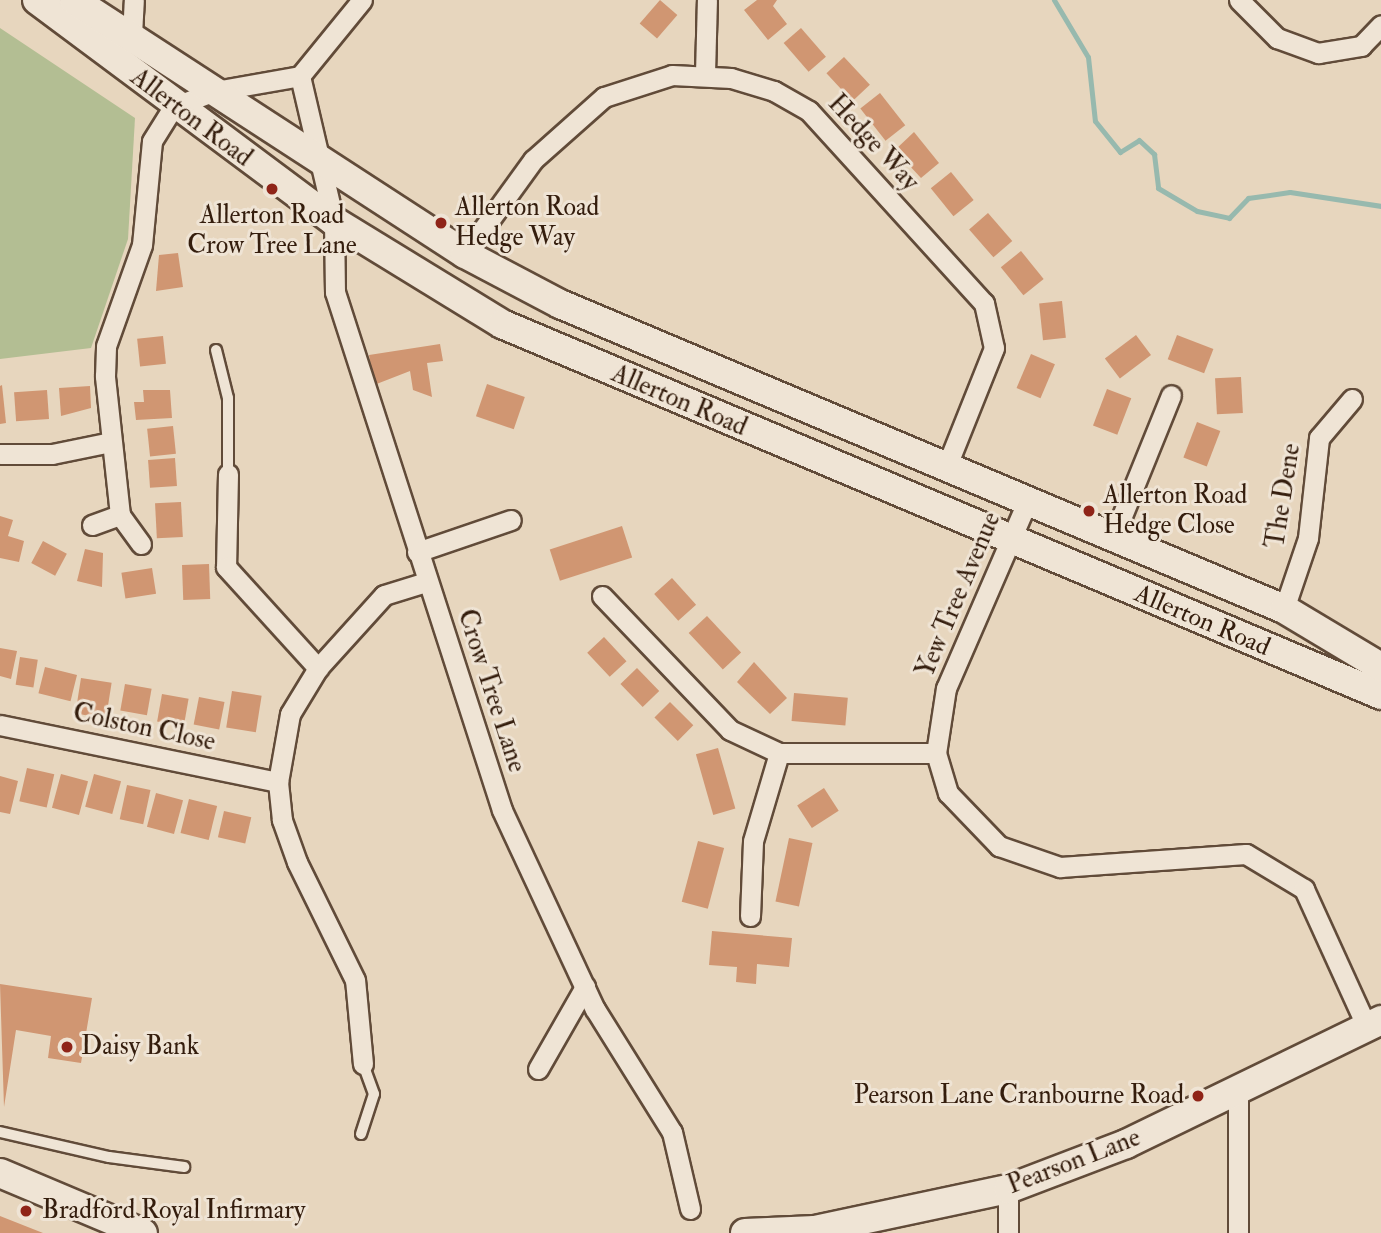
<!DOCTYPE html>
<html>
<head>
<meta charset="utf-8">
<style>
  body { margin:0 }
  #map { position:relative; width:1381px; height:1233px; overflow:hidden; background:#e7d6be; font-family:"IM FELL Double Pica",serif }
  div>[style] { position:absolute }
  .green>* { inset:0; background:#b3be93 }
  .stream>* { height:5px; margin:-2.5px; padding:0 2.5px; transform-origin:2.5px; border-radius:2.5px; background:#97b9ae }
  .building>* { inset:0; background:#d09672; transform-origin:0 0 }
  .roads { filter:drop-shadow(2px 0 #614b39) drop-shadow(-2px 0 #614b39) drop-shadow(0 2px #614b39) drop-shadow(0 -2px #614b39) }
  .lane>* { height:10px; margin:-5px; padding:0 5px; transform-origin:5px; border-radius:5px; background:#efe4d5 }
  .street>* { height:19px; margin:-9.5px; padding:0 9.5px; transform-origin:9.5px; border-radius:9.5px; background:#efe4d5 }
  .secondary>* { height:28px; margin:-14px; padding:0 14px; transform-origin:14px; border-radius:14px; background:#efe4d5 }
  .dots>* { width:19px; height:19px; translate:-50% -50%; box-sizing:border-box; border:4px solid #efe4d5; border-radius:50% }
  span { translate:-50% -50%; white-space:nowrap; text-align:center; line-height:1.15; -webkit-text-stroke:6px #efe4d5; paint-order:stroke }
  .street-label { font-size:26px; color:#341d0d }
  .poi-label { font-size:26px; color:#341d0d }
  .left { translate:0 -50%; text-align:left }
  .right { translate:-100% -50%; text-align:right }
</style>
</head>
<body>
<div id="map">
  <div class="green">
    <i style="clip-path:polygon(0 28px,135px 118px,128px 239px,91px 348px,0 359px)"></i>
  </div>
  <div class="stream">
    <i style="left:1054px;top:0;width:66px;rotate:59.2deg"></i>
    <i style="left:1088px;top:57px;width:64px;rotate:83.8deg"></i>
    <i style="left:1095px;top:121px;width:40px;rotate:51deg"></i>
    <i style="left:1120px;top:152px;width:22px;rotate:-32deg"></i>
    <i style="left:1139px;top:140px;width:21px;rotate:43deg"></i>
    <i style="left:1154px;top:154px;width:34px;rotate:83deg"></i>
    <i style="left:1158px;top:188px;width:45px;rotate:30.5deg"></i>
    <i style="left:1197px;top:211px;width:33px;rotate:12deg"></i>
    <i style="left:1229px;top:218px;width:28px;rotate:-46deg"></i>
    <i style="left:1248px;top:198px;width:42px;rotate:-8.1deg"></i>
    <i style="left:1290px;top:192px;width:92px;rotate:8.7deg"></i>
  </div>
  <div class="building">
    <i style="left:660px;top:0;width:23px;height:31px;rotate:41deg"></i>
    <i style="clip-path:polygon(757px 0,777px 0,773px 6px,787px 24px,768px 40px,744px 10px)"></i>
    <i style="left:801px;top:28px;width:38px;height:23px;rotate:49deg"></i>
    <i style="left:844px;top:57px;width:38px;height:24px;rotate:47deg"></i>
    <i style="left:880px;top:93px;width:41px;height:25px;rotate:52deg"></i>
    <i style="clip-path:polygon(914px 132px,939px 163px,921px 178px,895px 150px)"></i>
    <i style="left:951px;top:172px;width:36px;height:26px;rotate:51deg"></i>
    <i style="left:988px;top:213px;width:37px;height:25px;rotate:49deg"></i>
    <i style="left:1021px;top:251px;width:36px;height:26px;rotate:51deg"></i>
    <i style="clip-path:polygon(178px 253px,183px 287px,156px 291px,159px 255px)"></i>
    <i style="left:1062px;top:301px;width:37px;height:23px;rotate:84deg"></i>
    <i style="left:1136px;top:335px;width:25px;height:39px;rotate:53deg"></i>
    <i style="left:1177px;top:335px;width:39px;height:26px;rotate:21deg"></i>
    <i style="left:163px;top:336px;width:28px;height:26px;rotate:84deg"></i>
    <i style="clip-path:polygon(440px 344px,443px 361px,427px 363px,432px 397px,413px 390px,410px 371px,374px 385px,369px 355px)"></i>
    <i style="left:1031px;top:354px;width:26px;height:37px;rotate:23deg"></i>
    <i style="left:1241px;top:377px;width:36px;height:26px;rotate:87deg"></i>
    <i style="left:487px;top:384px;width:40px;height:34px;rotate:19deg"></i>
    <i style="clip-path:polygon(2px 385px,6px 423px,0 424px,0 386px)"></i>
    <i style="clip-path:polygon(90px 386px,91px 408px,61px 416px,59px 388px)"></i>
    <i style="left:1107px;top:389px;width:26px;height:39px;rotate:21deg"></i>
    <i style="left:47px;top:390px;width:29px;height:33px;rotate:86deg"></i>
    <i style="clip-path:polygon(143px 390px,170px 390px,172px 418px,136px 420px,134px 402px,144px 402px)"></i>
    <i style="left:1197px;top:422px;width:25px;height:38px;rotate:21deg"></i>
    <i style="left:173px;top:426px;width:28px;height:26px;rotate:84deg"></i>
    <i style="left:175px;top:458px;width:28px;height:27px;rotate:86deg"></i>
    <i style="left:181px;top:502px;width:35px;height:26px;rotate:87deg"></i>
    <i style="clip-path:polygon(0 516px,13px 520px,8px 536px,24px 541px,19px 562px,0 558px)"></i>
    <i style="left:622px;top:526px;width:33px;height:76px;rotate:72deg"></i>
    <i style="left:43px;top:541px;width:27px;height:25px;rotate:28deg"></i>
    <i style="clip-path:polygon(85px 549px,103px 553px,102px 587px,77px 581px)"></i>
    <i style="left:209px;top:564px;width:35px;height:27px;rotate:88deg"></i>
    <i style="left:152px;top:568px;width:26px;height:31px;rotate:81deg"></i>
    <i style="left:672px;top:578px;width:36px;height:24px;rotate:48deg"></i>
    <i style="left:707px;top:616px;width:50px;height:25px;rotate:47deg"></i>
    <i style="left:604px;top:637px;width:33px;height:23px;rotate:47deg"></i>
    <i style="clip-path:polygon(0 648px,17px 651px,11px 679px,0 676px)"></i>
    <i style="left:20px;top:657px;width:18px;height:28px;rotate:9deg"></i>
    <i style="clip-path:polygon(754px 662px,787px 698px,770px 714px,737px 682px)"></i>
    <i style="left:45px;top:667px;width:33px;height:27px;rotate:14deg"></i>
    <i style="left:637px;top:668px;width:32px;height:23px;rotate:46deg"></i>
    <i style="left:81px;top:678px;width:31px;height:36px;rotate:9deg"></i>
    <i style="left:125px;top:684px;width:27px;height:27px;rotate:10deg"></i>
    <i style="left:232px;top:691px;width:30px;height:37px;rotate:9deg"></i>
    <i style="left:794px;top:693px;width:54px;height:28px;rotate:5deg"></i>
    <i style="left:162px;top:694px;width:27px;height:28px;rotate:10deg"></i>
    <i style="left:199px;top:697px;width:26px;height:28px;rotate:11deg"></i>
    <i style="left:670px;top:702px;width:33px;height:22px;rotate:45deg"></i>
    <i style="left:718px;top:748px;width:63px;height:23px;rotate:74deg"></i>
    <i style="left:27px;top:768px;width:28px;height:34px;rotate:13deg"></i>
    <i style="left:61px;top:774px;width:28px;height:35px;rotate:15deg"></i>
    <i style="left:94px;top:774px;width:28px;height:34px;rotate:15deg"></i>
    <i style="clip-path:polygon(0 776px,18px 781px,10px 814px,0 812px)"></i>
    <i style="left:127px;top:785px;width:24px;height:35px;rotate:12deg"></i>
    <i style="left:824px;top:788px;width:27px;height:32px;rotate:57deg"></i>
    <i style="left:156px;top:793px;width:28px;height:35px;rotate:15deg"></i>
    <i style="left:189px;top:799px;width:29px;height:35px;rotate:14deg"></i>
    <i style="left:224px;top:811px;width:28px;height:27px;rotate:13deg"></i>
    <i style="left:789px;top:838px;width:24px;height:65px;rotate:12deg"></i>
    <i style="left:698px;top:841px;width:27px;height:63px;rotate:15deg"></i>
    <i style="clip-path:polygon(712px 931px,792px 938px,789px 967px,757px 964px,756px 984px,736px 982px,737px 967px,709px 965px)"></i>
    <i style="clip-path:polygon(0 984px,92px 998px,81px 1063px,48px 1058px,51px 1036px,16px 1030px,4px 1107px)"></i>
    <i style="clip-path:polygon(0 1216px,43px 1233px,0 1233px)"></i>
  </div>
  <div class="roads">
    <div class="lane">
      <i style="left:216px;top:350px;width:49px;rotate:76deg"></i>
      <i style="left:228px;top:398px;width:76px;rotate:90deg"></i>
      <i style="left:0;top:1132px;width:112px;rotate:12.9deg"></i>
      <i style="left:109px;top:1157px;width:76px;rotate:7.6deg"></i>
      <i style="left:361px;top:1134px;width:42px;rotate:-72deg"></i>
      <i style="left:374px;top:1094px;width:32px;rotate:-110deg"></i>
    </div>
    <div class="street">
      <i style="left:1239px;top:0;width:54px;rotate:45deg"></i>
      <i style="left:1277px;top:38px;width:44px;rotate:20.1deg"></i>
      <i style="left:1318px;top:53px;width:44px;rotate:-9.2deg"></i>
      <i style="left:1361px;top:46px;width:29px;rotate:-46deg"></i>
      <i style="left:132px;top:35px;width:35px;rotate:-87deg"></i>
      <i style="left:705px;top:74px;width:74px;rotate:-88.5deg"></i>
      <i style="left:300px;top:76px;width:149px;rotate:76.8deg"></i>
      <i style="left:334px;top:221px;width:71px;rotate:89.2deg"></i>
      <i style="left:335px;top:292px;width:544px;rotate:72.13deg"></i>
      <i style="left:502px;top:810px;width:220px;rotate:65deg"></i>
      <i style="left:595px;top:1009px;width:145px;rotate:58deg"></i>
      <i style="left:672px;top:1132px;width:79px;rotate:76.8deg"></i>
      <i style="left:465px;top:254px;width:116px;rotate:-54.1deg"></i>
      <i style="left:533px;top:160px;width:95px;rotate:-41.6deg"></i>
      <i style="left:604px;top:97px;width:71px;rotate:-17.9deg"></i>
      <i style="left:672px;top:75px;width:59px;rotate:2.9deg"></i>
      <i style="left:731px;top:78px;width:45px;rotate:16.8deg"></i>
      <i style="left:774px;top:91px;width:40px;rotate:29.7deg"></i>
      <i style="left:809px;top:111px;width:260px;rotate:47.7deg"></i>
      <i style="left:984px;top:303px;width:46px;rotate:77.5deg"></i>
      <i style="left:994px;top:348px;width:129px;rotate:111.8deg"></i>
      <i style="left:0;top:454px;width:52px"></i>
      <i style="left:52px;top:454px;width:60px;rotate:-11.5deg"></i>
      <i style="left:228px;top:474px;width:93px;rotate:91.2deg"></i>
      <i style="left:226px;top:567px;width:137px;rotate:47.7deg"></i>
      <i style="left:1027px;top:502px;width:203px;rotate:113.5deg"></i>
      <i style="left:946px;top:688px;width:66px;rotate:98.7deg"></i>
      <i style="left:936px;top:753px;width:42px;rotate:73.3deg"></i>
      <i style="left:948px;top:793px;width:74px;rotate:46.1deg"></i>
      <i style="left:999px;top:846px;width:65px;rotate:19deg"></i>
      <i style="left:1060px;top:867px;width:186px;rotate:-4deg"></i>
      <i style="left:1246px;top:854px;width:68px;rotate:31.1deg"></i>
      <i style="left:1304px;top:889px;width:152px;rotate:65.5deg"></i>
      <i style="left:92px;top:525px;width:30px;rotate:-20deg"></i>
      <i style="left:1113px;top:538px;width:154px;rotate:-67.9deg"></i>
      <i style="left:141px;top:544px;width:36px;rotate:-126deg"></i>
      <i style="left:120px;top:515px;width:140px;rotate:-96.2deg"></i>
      <i style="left:105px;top:376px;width:30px;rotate:-88deg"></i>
      <i style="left:106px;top:346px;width:107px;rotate:-70.4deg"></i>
      <i style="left:142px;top:245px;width:104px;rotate:-84.5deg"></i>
      <i style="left:152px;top:141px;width:40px;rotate:-58deg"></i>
      <i style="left:173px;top:107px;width:45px;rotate:-20.9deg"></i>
      <i style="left:215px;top:91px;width:86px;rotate:-10deg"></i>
      <i style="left:300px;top:76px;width:98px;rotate:-50.8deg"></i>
      <i style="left:417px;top:552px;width:99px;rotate:-18.8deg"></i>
      <i style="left:602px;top:596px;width:185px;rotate:46.3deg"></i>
      <i style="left:730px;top:730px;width:54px;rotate:25.1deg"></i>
      <i style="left:779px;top:753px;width:157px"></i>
      <i style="left:1284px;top:609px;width:75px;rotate:-71.3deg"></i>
      <i style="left:1308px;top:538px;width:101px;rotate:-83.7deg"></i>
      <i style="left:1319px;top:438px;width:51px;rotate:-49.8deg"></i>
      <i style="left:0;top:725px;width:284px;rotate:11.6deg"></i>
      <i style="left:750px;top:916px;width:75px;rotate:-87.7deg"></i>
      <i style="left:753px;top:841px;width:92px;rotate:-73.5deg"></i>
      <i style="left:363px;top:1064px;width:84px;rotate:-95.4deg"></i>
      <i style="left:355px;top:980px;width:131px;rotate:-116.2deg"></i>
      <i style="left:297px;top:862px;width:45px;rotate:-109.7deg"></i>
      <i style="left:282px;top:820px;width:38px;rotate:-96deg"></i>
      <i style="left:278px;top:782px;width:69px;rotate:-80deg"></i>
      <i style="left:290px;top:714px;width:54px;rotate:-58.7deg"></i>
      <i style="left:318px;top:668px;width:98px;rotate:-47.9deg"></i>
      <i style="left:384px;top:595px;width:44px;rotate:-17.2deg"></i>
      <i style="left:538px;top:1069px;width:95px;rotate:-60.2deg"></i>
      <i style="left:1238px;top:1093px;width:140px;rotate:90deg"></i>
      <i style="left:1008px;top:1189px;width:44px;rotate:90deg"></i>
    </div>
    <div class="secondary">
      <i style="left:37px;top:0;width:370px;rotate:36.7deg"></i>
      <i style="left:334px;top:221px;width:197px;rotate:31.5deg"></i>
      <i style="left:502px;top:324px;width:954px;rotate:22.88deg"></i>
      <i style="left:74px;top:0;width:466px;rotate:33deg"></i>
      <i style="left:465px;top:254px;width:107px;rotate:27.8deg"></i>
      <i style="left:560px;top:304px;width:786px;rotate:22.84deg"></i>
      <i style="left:1284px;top:609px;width:113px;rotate:30.9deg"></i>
      <i style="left:0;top:1173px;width:155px;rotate:22.8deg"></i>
      <i style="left:745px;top:1233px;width:70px;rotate:-2.5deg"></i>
      <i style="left:815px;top:1230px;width:197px;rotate:-12deg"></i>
      <i style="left:1008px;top:1189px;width:126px;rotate:-20.9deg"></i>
      <i style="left:1126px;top:1144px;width:284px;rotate:-25.9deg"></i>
    </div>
  </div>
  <div class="dots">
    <i style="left:272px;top:189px;background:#8f2418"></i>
    <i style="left:441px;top:223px;background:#8f2418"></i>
    <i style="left:1089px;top:511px;background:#8f2418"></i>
    <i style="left:67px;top:1047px;background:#8f2418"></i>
    <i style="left:1198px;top:1096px;background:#8f2418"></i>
    <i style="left:26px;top:1211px;background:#8f2418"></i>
  </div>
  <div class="street-label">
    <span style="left:191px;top:118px;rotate:37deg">Allerton Road</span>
    <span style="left:873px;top:143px;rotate:47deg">Hedge Way</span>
    <span style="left:679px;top:401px;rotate:23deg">Allerton Road</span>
    <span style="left:1284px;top:496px;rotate:-81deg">The Dene</span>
    <span style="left:959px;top:595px;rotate:-67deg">Yew Tree Avenue</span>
    <span style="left:1202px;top:621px;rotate:23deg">Allerton Road</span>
    <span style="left:491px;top:691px;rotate:72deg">Crow Tree Lane</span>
    <span style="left:144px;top:728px;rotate:12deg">Colston Close</span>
    <span style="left:1074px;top:1162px;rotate:-21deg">Pearson Lane</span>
  </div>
  <div class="poi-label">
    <span class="left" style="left:455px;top:223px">Allerton Road<br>Hedge Way</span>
    <span style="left:272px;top:231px">Allerton Road<br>Crow Tree Lane</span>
    <span class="left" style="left:1103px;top:511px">Allerton Road<br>Hedge Close</span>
    <span class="left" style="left:81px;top:1047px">Daisy Bank</span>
    <span class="right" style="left:1184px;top:1096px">Pearson Lane Cranbourne Road</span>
    <span class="left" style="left:42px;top:1211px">Bradford Royal Infirmary</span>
  </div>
</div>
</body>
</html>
